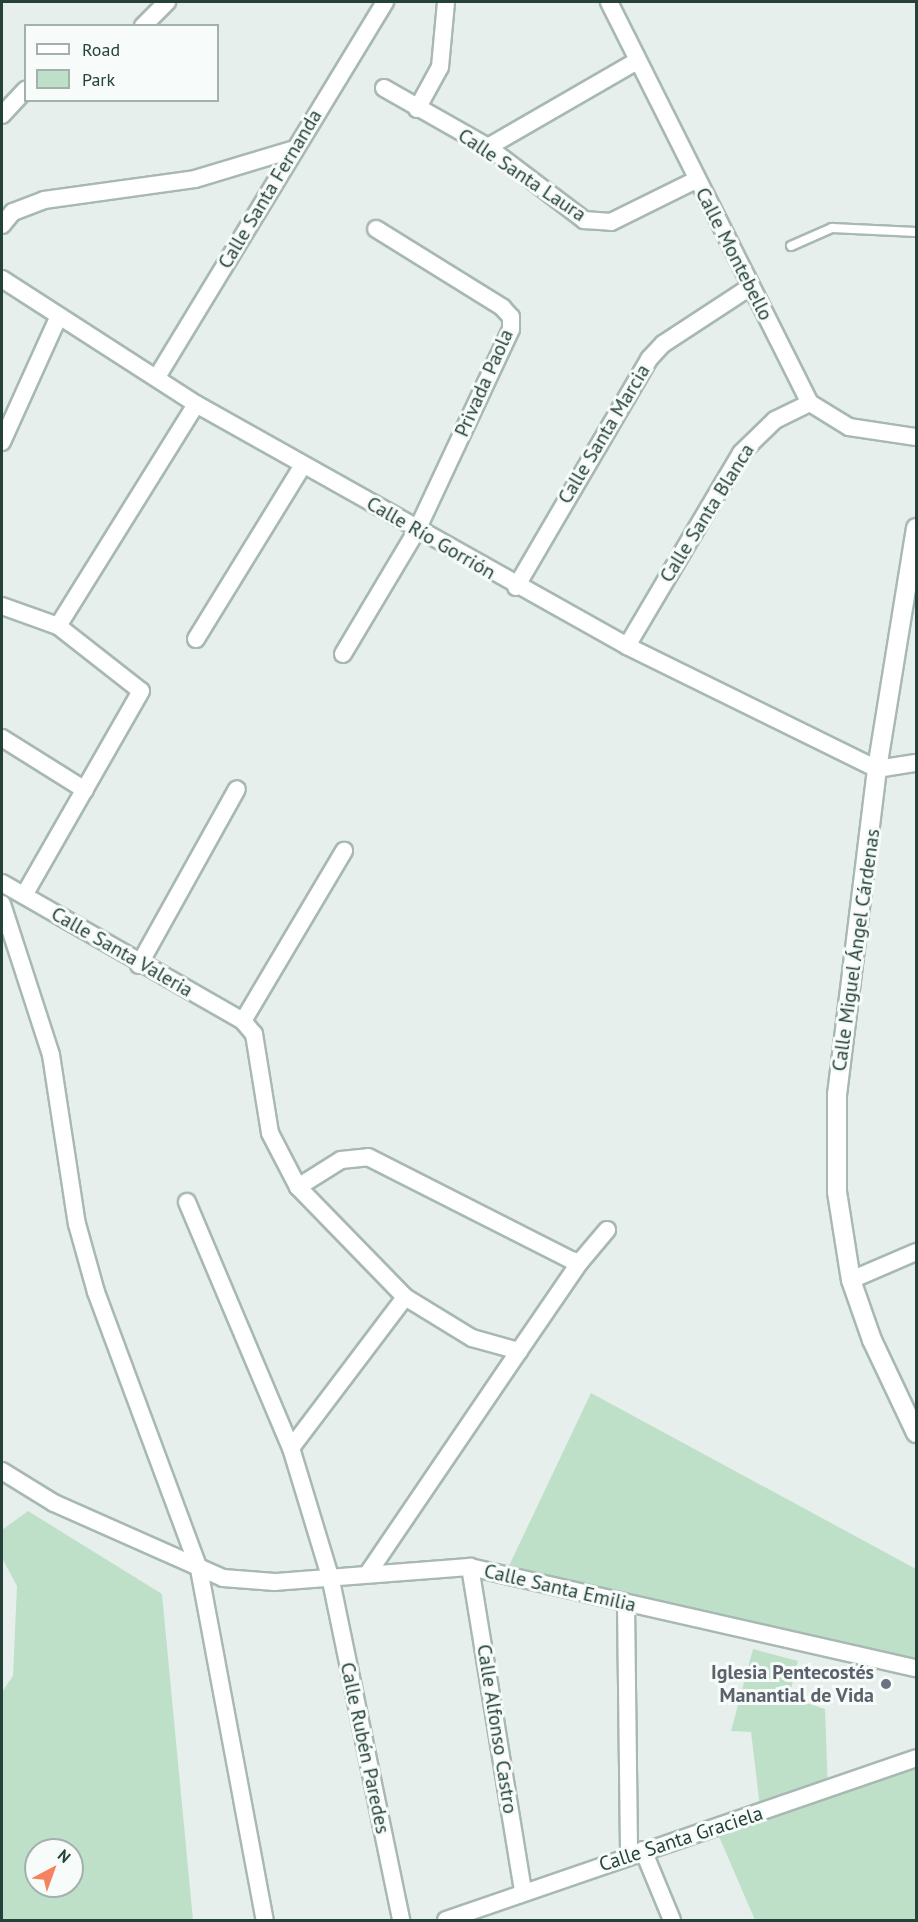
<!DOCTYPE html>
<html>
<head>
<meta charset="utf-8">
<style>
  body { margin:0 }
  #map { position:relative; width:918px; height:1922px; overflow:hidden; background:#e6efeb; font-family:"PT Sans",sans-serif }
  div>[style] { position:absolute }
  .green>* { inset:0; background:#bfe0c8 }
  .roads { filter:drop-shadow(2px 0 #a8b8b2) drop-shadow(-2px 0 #a8b8b2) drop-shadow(0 2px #a8b8b2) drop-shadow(0 -2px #a8b8b2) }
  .service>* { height:8px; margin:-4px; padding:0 4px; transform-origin:4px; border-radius:4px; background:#fff }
  .minor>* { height:16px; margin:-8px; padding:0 8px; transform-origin:8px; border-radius:8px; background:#fff }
  .tertiary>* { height:18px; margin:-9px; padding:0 9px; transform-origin:9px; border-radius:9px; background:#fff }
  .dots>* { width:16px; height:16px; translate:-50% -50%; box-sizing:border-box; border:3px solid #f7fbf9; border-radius:50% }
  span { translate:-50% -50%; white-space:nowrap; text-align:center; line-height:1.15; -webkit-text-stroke:6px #f7fbf9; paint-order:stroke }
  .street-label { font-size:20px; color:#24423a }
  .worship-label { font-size:20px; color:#5b616d; font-weight:700 }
  .right { translate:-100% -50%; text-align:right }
  .frame { position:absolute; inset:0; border:3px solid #24423a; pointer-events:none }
  .legend { position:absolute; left:24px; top:24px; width:195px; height:78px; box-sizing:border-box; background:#f7fbf9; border:2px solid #a3b1ad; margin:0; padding:8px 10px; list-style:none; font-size:18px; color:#24423a }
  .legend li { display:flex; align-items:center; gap:12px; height:30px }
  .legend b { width:30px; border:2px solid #a3b1ad }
  .north { position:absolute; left:24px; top:1838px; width:60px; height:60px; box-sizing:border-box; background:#f7fbf9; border:2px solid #a3b1ad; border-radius:50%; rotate:41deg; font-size:16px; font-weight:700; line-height:24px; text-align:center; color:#24423a }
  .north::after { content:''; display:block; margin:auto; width:21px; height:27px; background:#f4845f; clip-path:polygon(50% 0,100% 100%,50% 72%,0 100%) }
</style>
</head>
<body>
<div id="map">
  <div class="green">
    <i style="clip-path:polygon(591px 1393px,916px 1569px,916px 1663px,508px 1568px)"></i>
    <i style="clip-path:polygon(evenodd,28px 1511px,162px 1594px,193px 1920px,2px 1920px,2px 1692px,13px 1676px,17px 1586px,2px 1558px,2px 1530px,28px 1511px,36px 1850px,72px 1850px,72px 1886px,36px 1886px,36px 1850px)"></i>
    <i style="clip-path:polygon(753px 1649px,798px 1661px,789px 1697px,825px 1709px,828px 1791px,916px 1759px,916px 1920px,755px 1920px,717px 1832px,761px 1816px,751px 1732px,731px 1731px)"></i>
  </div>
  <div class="roads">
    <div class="service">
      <i style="left:791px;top:246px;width:45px;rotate:-23.7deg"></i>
      <i style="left:832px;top:228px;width:84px;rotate:2.7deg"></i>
    </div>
    <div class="minor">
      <i style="left:609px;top:2px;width:449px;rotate:63.4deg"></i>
      <i style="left:810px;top:403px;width:46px;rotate:31.6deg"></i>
      <i style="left:849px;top:427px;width:68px;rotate:8.5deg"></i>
      <i style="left:143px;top:26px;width:34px;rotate:-45deg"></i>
      <i style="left:384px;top:88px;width:120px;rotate:29.6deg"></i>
      <i style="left:488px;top:147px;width:121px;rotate:37.2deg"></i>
      <i style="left:584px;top:220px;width:27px;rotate:4deg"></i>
      <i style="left:611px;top:222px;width:95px;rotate:-26.3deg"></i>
      <i style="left:417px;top:109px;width:48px;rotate:-61.3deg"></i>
      <i style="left:440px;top:67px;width:65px;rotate:-84.7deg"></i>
      <i style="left:2px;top:115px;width:35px;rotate:-47deg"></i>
      <i style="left:488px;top:147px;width:170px;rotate:-30deg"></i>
      <i style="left:2px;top:225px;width:17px;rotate:-50deg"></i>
      <i style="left:13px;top:212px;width:33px;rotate:-21deg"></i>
      <i style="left:44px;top:200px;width:152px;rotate:-7.9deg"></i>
      <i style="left:195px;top:179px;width:100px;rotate:-16.8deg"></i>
      <i style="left:2px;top:279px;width:231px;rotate:32.8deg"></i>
      <i style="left:196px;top:404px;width:494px;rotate:29.3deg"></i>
      <i style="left:627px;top:646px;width:279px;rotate:26.2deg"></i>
      <i style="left:877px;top:769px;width:39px;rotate:-9deg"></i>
      <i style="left:157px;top:377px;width:439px;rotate:-58.7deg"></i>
      <i style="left:2px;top:442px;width:138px;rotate:-65.7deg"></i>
      <i style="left:516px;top:587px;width:264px;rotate:-59.7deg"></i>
      <i style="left:649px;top:359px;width:21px;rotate:-47deg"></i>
      <i style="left:663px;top:344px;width:104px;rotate:-33.2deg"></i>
      <i style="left:2px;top:606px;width:59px;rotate:19.7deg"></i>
      <i style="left:58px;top:626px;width:105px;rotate:38.1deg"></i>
      <i style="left:141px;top:691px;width:235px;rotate:119.8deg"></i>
      <i style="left:58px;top:626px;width:261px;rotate:-58.1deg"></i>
      <i style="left:196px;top:639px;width:204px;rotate:-58.4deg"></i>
      <i style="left:627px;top:646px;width:224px;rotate:-59.4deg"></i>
      <i style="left:741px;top:453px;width:47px;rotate:-44.1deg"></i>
      <i style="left:775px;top:420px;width:39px;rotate:-26deg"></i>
      <i style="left:343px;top:654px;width:144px;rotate:-59.2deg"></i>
      <i style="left:417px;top:530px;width:222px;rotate:-64.9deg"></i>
      <i style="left:511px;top:329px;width:12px;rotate:-90deg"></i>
      <i style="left:511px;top:317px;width:13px;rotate:-132deg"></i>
      <i style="left:502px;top:307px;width:148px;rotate:-148.2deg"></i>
      <i style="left:2px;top:738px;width:98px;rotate:32.1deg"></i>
      <i style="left:2px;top:883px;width:278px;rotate:29.8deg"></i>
      <i style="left:243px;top:1021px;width:17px;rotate:50deg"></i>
      <i style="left:254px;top:1034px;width:100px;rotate:80.8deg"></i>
      <i style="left:270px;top:1133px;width:61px;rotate:62.6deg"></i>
      <i style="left:298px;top:1187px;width:153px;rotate:45.8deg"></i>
      <i style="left:405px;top:1297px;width:79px;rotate:31.5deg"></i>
      <i style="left:472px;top:1338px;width:49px;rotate:15.5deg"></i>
      <i style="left:519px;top:1351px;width:268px;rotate:124.2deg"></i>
      <i style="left:2px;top:904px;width:159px;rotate:72deg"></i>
      <i style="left:51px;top:1055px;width:171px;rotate:81.3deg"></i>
      <i style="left:77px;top:1224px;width:71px;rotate:74.4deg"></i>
      <i style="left:96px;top:1292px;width:296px;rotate:69.6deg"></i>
      <i style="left:199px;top:1569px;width:357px;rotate:79.4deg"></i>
      <i style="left:139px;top:965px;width:201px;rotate:-60.9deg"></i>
      <i style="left:243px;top:1021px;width:198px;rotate:-59.3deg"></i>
      <i style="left:298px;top:1187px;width:51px;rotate:-32.1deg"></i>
      <i style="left:341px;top:1160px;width:27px;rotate:-6deg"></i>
      <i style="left:368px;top:1157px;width:228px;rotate:26.9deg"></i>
      <i style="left:571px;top:1260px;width:9px;rotate:13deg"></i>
      <i style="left:580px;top:1262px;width:42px;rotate:-49.8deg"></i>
      <i style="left:187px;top:1202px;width:267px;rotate:67.1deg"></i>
      <i style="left:291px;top:1448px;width:134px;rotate:73.1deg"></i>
      <i style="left:330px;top:1576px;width:351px;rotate:78.3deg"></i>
      <i style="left:851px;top:1280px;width:71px;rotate:-23.3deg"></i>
      <i style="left:519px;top:1351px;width:108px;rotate:-55.6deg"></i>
      <i style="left:291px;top:1448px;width:189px;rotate:-52.9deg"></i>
      <i style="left:2px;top:1471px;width:61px;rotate:31.6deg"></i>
      <i style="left:54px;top:1503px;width:185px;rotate:23.9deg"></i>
      <i style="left:223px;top:1578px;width:52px;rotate:4.4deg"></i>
      <i style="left:275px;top:1582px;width:196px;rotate:-4.4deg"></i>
      <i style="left:470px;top:1567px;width:457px;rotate:12.8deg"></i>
      <i style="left:470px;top:1567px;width:328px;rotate:80.7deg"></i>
      <i style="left:626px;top:1604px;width:250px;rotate:89.3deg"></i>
      <i style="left:643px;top:1850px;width:76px;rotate:67.5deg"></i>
      <i style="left:446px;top:1920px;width:497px;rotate:-19deg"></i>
    </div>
    <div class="tertiary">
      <i style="left:916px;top:528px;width:244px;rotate:99.2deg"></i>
      <i style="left:877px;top:769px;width:327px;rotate:97deg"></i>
      <i style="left:837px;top:1094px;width:98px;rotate:90deg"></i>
      <i style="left:837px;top:1192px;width:89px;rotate:81deg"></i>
      <i style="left:851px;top:1280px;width:64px;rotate:70.7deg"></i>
      <i style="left:872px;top:1340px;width:103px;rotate:64.7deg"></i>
    </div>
  </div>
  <div class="dots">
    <i style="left:886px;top:1684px;background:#6b7280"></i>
  </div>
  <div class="street-label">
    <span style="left:522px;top:175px;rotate:34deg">Calle Santa Laura</span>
    <span style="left:270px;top:189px;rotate:-59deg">Calle Santa Fernanda</span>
    <span style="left:734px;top:254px;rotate:63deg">Calle Montebello</span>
    <span style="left:484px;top:383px;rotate:-66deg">Privada Paola</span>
    <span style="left:604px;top:434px;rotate:-59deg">Calle Santa Marcia</span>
    <span style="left:707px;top:513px;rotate:-58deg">Calle Santa Blanca</span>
    <span style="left:431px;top:538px;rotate:30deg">Calle Río Gorrión</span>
    <span style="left:856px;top:950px;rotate:-82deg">Calle Miguel Ángel Cárdenas</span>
    <span style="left:122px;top:952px;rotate:30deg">Calle Santa Valeria</span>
    <span style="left:560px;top:1588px;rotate:13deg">Calle Santa Emilia</span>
    <span style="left:497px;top:1729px;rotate:81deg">Calle Alfonso Castro</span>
    <span style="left:365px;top:1748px;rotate:78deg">Calle Rubén Paredes</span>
    <span style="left:681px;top:1839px;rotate:-18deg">Calle Santa Graciela</span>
  </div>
  <div class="worship-label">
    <span class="right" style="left:874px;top:1684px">Iglesia Pentecostés<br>Manantial de Vida</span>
  </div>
  <div class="frame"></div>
  <ul class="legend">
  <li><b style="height:8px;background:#fff"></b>Road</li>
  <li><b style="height:16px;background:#bfe0c8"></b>Park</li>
  </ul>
  <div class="north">N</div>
</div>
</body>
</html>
